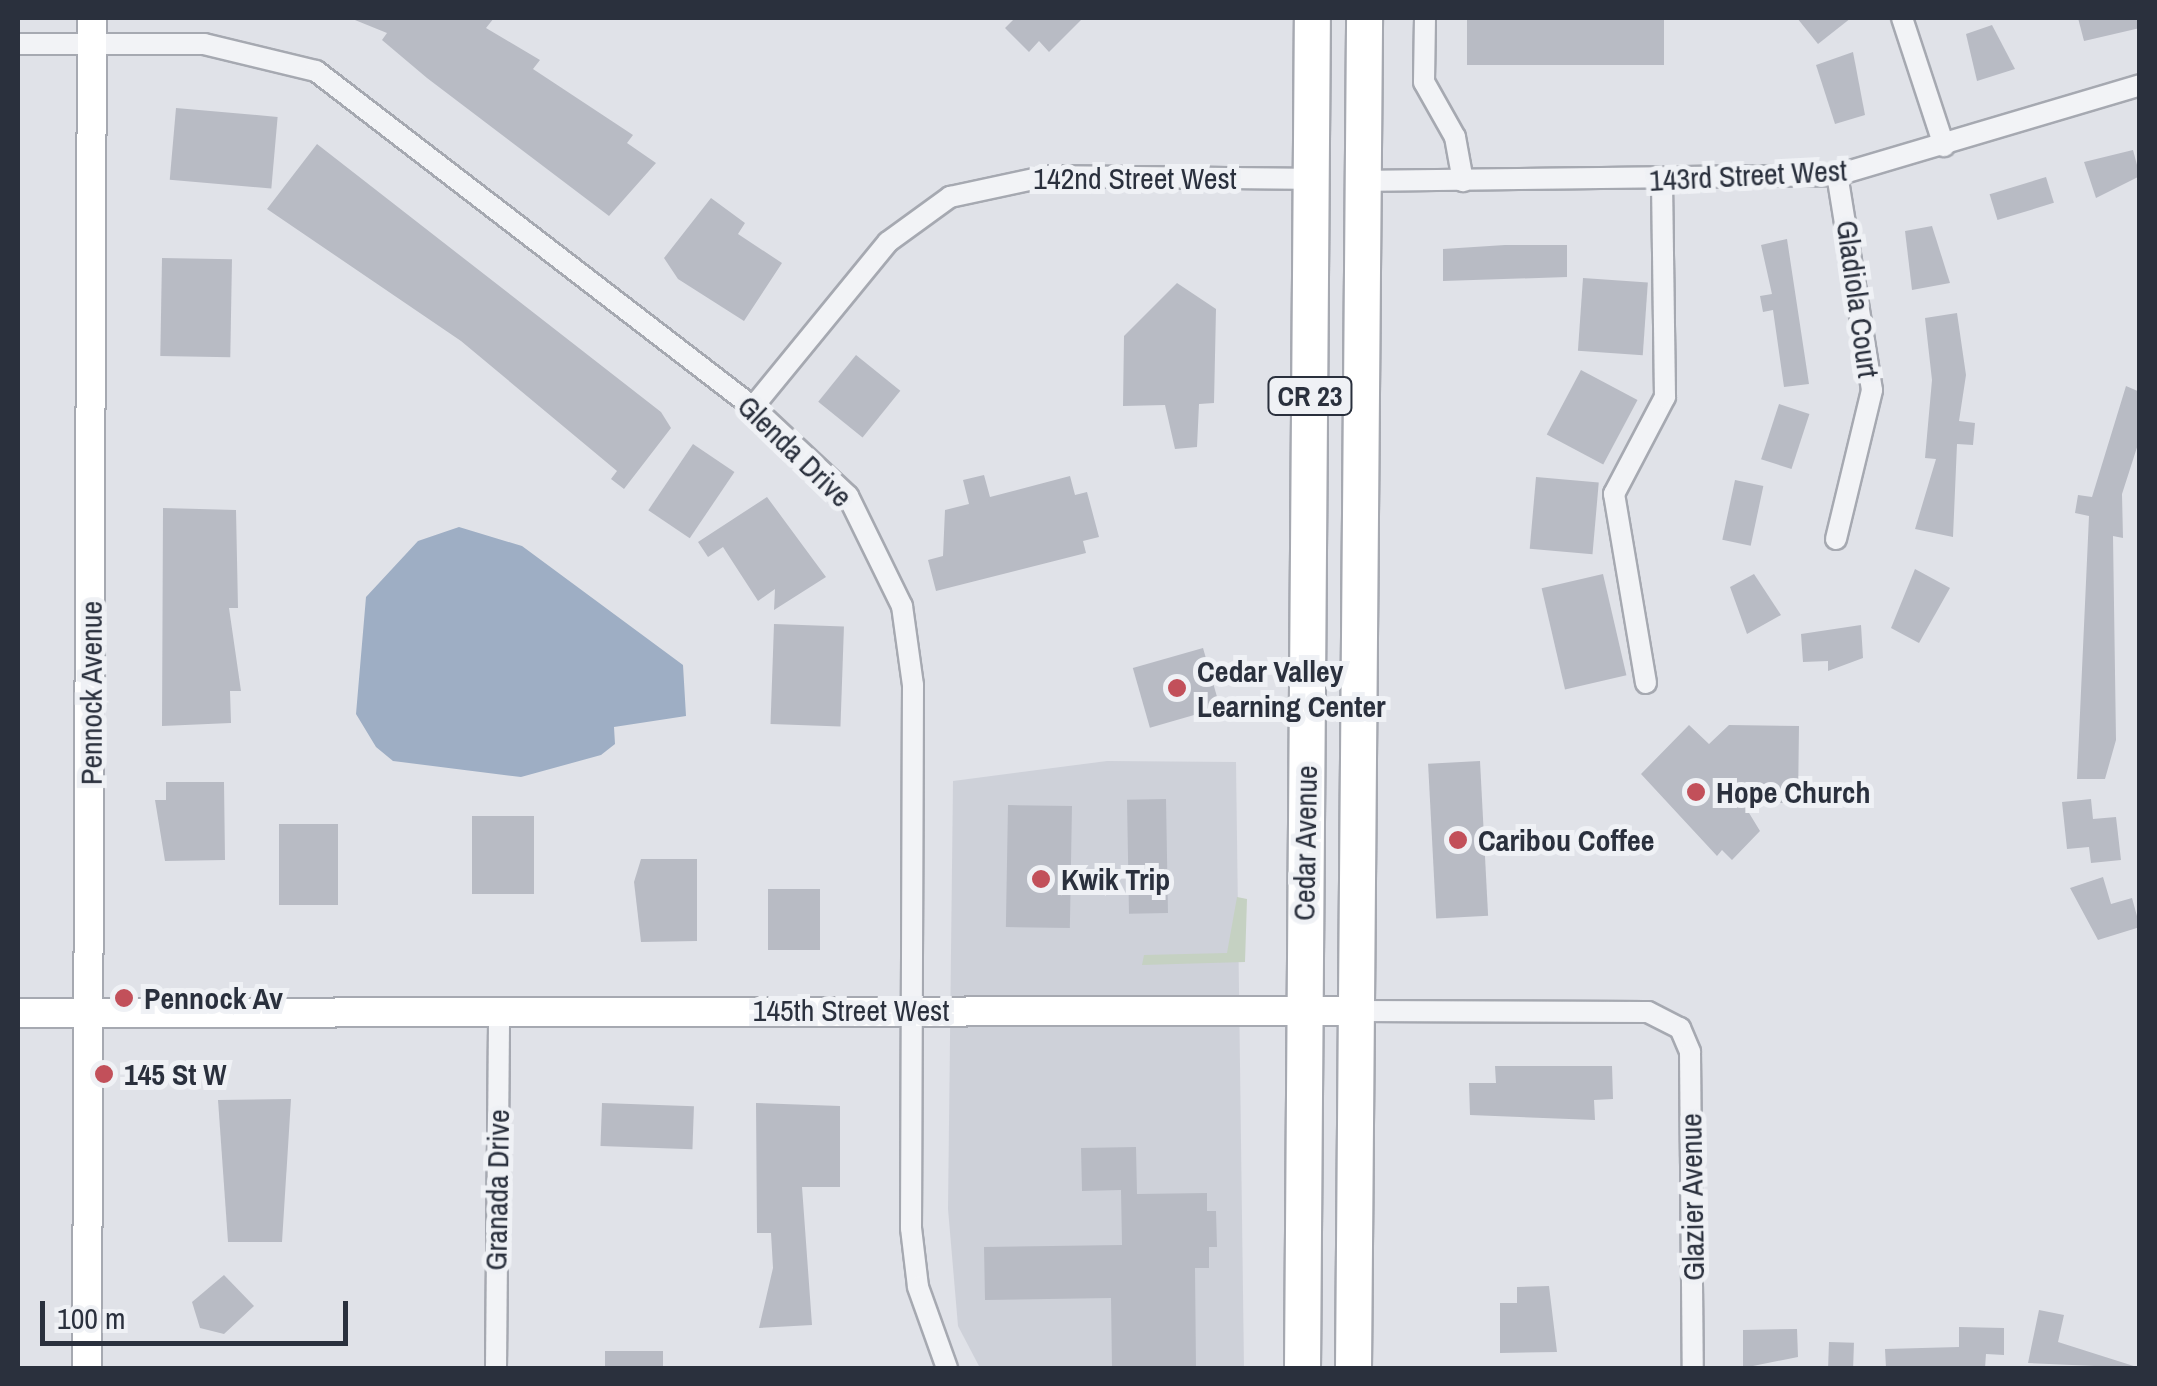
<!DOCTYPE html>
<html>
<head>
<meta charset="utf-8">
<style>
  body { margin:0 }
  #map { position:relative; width:2157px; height:1386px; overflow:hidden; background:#e0e2e8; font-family:"Archivo Narrow",sans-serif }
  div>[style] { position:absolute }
  .built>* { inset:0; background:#ced1d9 }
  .green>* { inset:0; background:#c5d1c2 }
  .water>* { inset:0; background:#9eaec4 }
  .building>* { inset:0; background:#b8bbc4; transform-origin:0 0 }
  .roads { filter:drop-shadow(2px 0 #a6a9b1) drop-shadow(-2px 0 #a6a9b1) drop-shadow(0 2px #a6a9b1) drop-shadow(0 -2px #a6a9b1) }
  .street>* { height:20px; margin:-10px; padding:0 10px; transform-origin:10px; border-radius:10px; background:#f2f3f6 }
  .secondary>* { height:28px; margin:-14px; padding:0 14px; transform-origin:14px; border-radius:14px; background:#fff }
  .highway>* { height:35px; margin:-17.5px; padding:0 17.5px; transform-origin:17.5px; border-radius:17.5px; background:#fff }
  .dots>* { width:28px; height:28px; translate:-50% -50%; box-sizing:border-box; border:5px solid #eff1f5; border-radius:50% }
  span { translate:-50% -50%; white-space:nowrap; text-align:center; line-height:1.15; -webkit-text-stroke:10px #eff1f5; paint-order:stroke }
  .shield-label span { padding:2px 8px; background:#eff1f5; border:2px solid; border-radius:8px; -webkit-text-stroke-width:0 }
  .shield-label { font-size:28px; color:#2a303d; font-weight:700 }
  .street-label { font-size:30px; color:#2a303d }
  .poi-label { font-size:30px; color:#2a303d; font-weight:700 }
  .left { translate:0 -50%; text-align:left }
  .frame { position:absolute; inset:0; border:20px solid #2a303d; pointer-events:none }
  .scale { position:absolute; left:40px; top:1301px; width:308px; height:45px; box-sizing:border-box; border:5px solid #2a303d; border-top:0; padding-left:12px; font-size:30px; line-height:35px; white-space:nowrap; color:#2a303d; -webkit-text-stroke:8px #eff1f5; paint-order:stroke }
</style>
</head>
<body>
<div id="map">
  <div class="built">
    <i style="clip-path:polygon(1107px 761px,1236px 762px,1244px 1368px,980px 1368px,958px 1326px,948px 1209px,953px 781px)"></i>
  </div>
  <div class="green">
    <i style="clip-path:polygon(1237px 897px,1247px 899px,1245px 962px,1142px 965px,1144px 955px,1227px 953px)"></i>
  </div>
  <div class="water">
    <i style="clip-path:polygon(459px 527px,522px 546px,683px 665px,686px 716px,614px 727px,615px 744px,601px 755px,521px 777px,393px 761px,376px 747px,356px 714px,366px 597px,418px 541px)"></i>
  </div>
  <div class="building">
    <i style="clip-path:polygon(350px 18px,494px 18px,486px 28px,540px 60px,533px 69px,633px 135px,627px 143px,656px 163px,609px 216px,427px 78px,382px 40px,387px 33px)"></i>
    <i style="clip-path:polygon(1015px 18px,1083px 18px,1049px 52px,1039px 41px,1029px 52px,1005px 28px)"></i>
    <i style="left:1467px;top:18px;width:197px;height:47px"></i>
    <i style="clip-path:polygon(1797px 18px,1851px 18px,1818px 44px)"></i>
    <i style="clip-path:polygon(2078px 18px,2140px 18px,2140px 28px,2084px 41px)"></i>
    <i style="clip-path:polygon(1992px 25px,2015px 69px,1977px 81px,1966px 34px)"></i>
    <i style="clip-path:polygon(1853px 52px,1865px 115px,1835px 124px,1816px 65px)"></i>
    <i style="left:176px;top:108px;width:102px;height:72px;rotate:5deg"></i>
    <i style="clip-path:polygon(317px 144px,661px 412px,671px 428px,624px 489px,611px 479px,617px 471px,461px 341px,267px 209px)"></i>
    <i style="clip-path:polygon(2133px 150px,2140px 176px,2096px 198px,2084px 162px)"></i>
    <i style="left:2046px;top:177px;width:27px;height:59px;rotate:73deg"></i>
    <i style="clip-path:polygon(711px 198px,745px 223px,738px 234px,782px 263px,744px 321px,678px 279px,664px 258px)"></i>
    <i style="clip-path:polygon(1932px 226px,1950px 283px,1912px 290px,1905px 231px)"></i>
    <i style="clip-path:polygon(1787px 239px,1809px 384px,1784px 387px,1773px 310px,1763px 312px,1760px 296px,1772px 294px,1761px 245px)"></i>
    <i style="clip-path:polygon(1505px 245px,1567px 245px,1567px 277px,1443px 281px,1443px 249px)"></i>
    <i style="left:162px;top:258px;width:70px;height:98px;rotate:1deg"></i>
    <i style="left:1583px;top:278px;width:65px;height:73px;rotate:4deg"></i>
    <i style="clip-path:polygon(1177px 283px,1216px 309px,1214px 403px,1199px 404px,1197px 447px,1175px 449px,1165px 405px,1123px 406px,1124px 336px)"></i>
    <i style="clip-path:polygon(1957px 313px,1966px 375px,1959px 421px,1975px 423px,1973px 445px,1957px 444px,1953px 537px,1915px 529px,1936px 459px,1925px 458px,1932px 380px,1925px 318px)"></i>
    <i style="left:856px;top:355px;width:57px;height:60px;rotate:39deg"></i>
    <i style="left:1581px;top:370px;width:64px;height:73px;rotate:28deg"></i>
    <i style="clip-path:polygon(2126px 386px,2140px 392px,2140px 438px,2122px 494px,2123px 538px,2113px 536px,2116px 740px,2105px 779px,2077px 779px,2089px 516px,2075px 513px,2078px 495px,2092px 497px)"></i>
    <i style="left:1779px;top:404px;width:32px;height:58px;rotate:18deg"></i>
    <i style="left:693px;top:444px;width:50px;height:80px;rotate:34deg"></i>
    <i style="clip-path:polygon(984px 475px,990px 497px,1070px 476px,1075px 495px,1087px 492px,1099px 537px,1083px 541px,1086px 553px,936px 591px,928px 560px,943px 556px,945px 510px,969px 504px,963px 480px)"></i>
    <i style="left:1536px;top:477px;width:63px;height:72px;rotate:5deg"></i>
    <i style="left:1735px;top:480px;width:29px;height:61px;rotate:12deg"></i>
    <i style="clip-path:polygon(767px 497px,826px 577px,774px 610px,775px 589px,758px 601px,723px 547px,708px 557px,698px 542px)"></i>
    <i style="clip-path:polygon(163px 508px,236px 510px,238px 608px,229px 608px,241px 691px,230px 691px,231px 723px,162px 726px)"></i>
    <i style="clip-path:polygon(1915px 569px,1950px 588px,1919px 643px,1891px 628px)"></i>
    <i style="left:1603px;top:574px;width:104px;height:63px;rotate:77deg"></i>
    <i style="clip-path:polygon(1754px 574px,1781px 615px,1747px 634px,1730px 587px)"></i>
    <i style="left:774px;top:624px;width:70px;height:100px;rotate:2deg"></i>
    <i style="clip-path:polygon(1861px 625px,1863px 658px,1828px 671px,1828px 661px,1803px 662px,1801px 634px)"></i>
    <i style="left:1203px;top:648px;width:62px;height:73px;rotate:74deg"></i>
    <i style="clip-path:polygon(1689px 725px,1709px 744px,1729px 725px,1799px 726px,1798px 803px,1743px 803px,1760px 831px,1732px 860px,1722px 850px,1717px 856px,1641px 774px)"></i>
    <i style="left:1480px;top:761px;width:155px;height:52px;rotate:87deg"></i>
    <i style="clip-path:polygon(166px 782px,224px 782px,225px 860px,165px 861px,155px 800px,166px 800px)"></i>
    <i style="left:1166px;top:799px;width:114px;height:39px;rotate:89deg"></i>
    <i style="clip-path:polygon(2091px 799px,2093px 819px,2116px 817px,2121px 860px,2091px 863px,2089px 847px,2067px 849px,2062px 802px)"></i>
    <i style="left:1008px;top:805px;width:64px;height:122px;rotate:1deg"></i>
    <i style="left:472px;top:816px;width:62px;height:78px"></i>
    <i style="left:279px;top:824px;width:59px;height:81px"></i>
    <i style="clip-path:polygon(641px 859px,697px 859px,697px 941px,641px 942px,634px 882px)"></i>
    <i style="clip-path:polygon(2103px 877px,2111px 904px,2132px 898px,2140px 927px,2098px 940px,2070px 888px)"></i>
    <i style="left:768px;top:889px;width:52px;height:61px"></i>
    <i style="clip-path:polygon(1495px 1066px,1612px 1066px,1613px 1099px,1594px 1100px,1595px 1120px,1470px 1115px,1469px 1083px,1496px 1083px)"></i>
    <i style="clip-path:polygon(291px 1099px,282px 1242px,228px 1242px,218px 1100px)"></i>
    <i style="left:602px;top:1103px;width:92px;height:43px;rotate:2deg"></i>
    <i style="clip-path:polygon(756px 1103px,840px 1106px,840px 1187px,802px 1187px,812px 1325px,759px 1328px,773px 1268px,771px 1233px,757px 1233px)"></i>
    <i style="clip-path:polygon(1136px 1147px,1137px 1194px,1207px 1193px,1207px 1211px,1216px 1211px,1217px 1247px,1209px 1247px,1209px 1268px,1195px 1268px,1196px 1368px,1112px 1368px,1111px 1298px,985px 1300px,984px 1247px,1122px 1245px,1121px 1190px,1082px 1191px,1081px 1148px)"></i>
    <i style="clip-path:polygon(224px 1275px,254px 1306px,224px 1334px,200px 1328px,192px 1302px)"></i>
    <i style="clip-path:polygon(1549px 1286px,1557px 1352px,1500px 1353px,1500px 1303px,1517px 1303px,1517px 1287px)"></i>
    <i style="clip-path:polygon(2039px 1310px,2064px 1315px,2058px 1342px,2140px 1368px,2028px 1363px)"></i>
    <i style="clip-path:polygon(1959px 1327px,2004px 1328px,2004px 1355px,1986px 1354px,1985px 1368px,1886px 1368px,1885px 1349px,1959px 1347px)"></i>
    <i style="clip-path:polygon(1797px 1329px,1798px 1357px,1743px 1368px,1743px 1330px)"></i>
    <i style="left:1829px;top:1342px;width:25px;height:26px;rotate:2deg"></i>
    <i style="left:605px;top:1351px;width:58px;height:17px"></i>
  </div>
  <div class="roads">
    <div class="street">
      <i style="left:1425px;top:18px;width:64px;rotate:90.9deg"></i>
      <i style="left:1424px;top:82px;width:63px;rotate:60.6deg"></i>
      <i style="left:1455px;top:137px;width:45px;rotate:79.7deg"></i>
      <i style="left:1902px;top:18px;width:135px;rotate:71.8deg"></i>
      <i style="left:18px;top:44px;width:186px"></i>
      <i style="left:204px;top:44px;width:115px;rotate:13.6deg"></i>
      <i style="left:316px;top:71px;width:551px;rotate:37.56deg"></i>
      <i style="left:753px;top:407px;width:130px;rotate:43.1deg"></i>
      <i style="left:848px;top:496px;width:123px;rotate:63.9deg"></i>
      <i style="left:902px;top:606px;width:80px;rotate:82.1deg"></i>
      <i style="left:913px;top:685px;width:543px;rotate:90.21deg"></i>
      <i style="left:911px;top:1228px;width:59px;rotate:83.2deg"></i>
      <i style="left:918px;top:1287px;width:86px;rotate:70.3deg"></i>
      <i style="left:1365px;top:181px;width:472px;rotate:-0.7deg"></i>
      <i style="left:1837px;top:175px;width:316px;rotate:-16.5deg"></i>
      <i style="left:753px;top:407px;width:213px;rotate:-50.7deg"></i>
      <i style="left:888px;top:242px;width:77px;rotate:-36deg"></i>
      <i style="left:950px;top:197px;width:100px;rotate:-12.1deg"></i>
      <i style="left:1048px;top:176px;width:265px;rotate:0.6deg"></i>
      <i style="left:1836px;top:539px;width:153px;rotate:-76.4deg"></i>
      <i style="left:1872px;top:390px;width:218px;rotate:-99.2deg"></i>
      <i style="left:1646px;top:683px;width:192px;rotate:-99.6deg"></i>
      <i style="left:1614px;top:494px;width:110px;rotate:-62.3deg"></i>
      <i style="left:1665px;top:397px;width:215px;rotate:-90.8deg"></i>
      <i style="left:1355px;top:1011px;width:293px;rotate:0.2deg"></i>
      <i style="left:1648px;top:1012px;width:36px;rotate:27deg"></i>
      <i style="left:1680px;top:1028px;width:26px;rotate:67deg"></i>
      <i style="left:1690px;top:1052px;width:316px;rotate:89.5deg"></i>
      <i style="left:496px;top:1368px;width:357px;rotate:-89.5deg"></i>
    </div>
    <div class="secondary">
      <i style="left:18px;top:1013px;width:1337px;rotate:-0.09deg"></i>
      <i style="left:87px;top:1368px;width:1350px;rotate:-89.79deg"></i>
    </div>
    <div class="highway">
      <i style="left:1302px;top:1368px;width:1350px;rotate:-89.58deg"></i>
      <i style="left:1353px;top:1368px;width:1350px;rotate:-89.53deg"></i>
    </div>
  </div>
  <div class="dots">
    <i style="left:1177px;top:688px;background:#c2505a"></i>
    <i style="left:1696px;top:792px;background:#c2505a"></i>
    <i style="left:1458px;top:840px;background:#c2505a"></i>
    <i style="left:1041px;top:879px;background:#c2505a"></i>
    <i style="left:124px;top:998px;background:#c2505a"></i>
    <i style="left:104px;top:1074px;background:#c2505a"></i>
  </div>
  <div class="shield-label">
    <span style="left:1310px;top:396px">CR 23</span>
  </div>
  <div class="street-label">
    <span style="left:1748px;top:175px;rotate:-3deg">143rd Street West</span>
    <span style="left:1135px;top:178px">142nd Street West</span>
    <span style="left:1858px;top:299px;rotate:82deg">Gladiola Court</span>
    <span style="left:795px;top:451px;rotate:44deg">Glenda Drive</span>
    <span style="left:91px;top:693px;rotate:-90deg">Pennock Avenue</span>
    <span style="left:1305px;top:843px;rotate:-89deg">Cedar Avenue</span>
    <span style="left:851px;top:1010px">145th Street West</span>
    <span style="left:497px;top:1190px;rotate:-89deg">Granada Drive</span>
    <span style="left:1692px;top:1197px;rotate:-91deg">Glazier Avenue</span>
  </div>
  <div class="poi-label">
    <span class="left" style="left:1197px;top:688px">Cedar Valley<br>Learning Center</span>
    <span class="left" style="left:1716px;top:792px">Hope Church</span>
    <span class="left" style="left:1478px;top:840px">Caribou Coffee</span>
    <span class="left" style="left:1061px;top:879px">Kwik Trip</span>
    <span class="left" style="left:144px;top:998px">Pennock Av</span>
    <span class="left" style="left:124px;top:1074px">145 St W</span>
  </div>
  <div class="frame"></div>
  <div class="scale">100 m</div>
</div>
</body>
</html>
